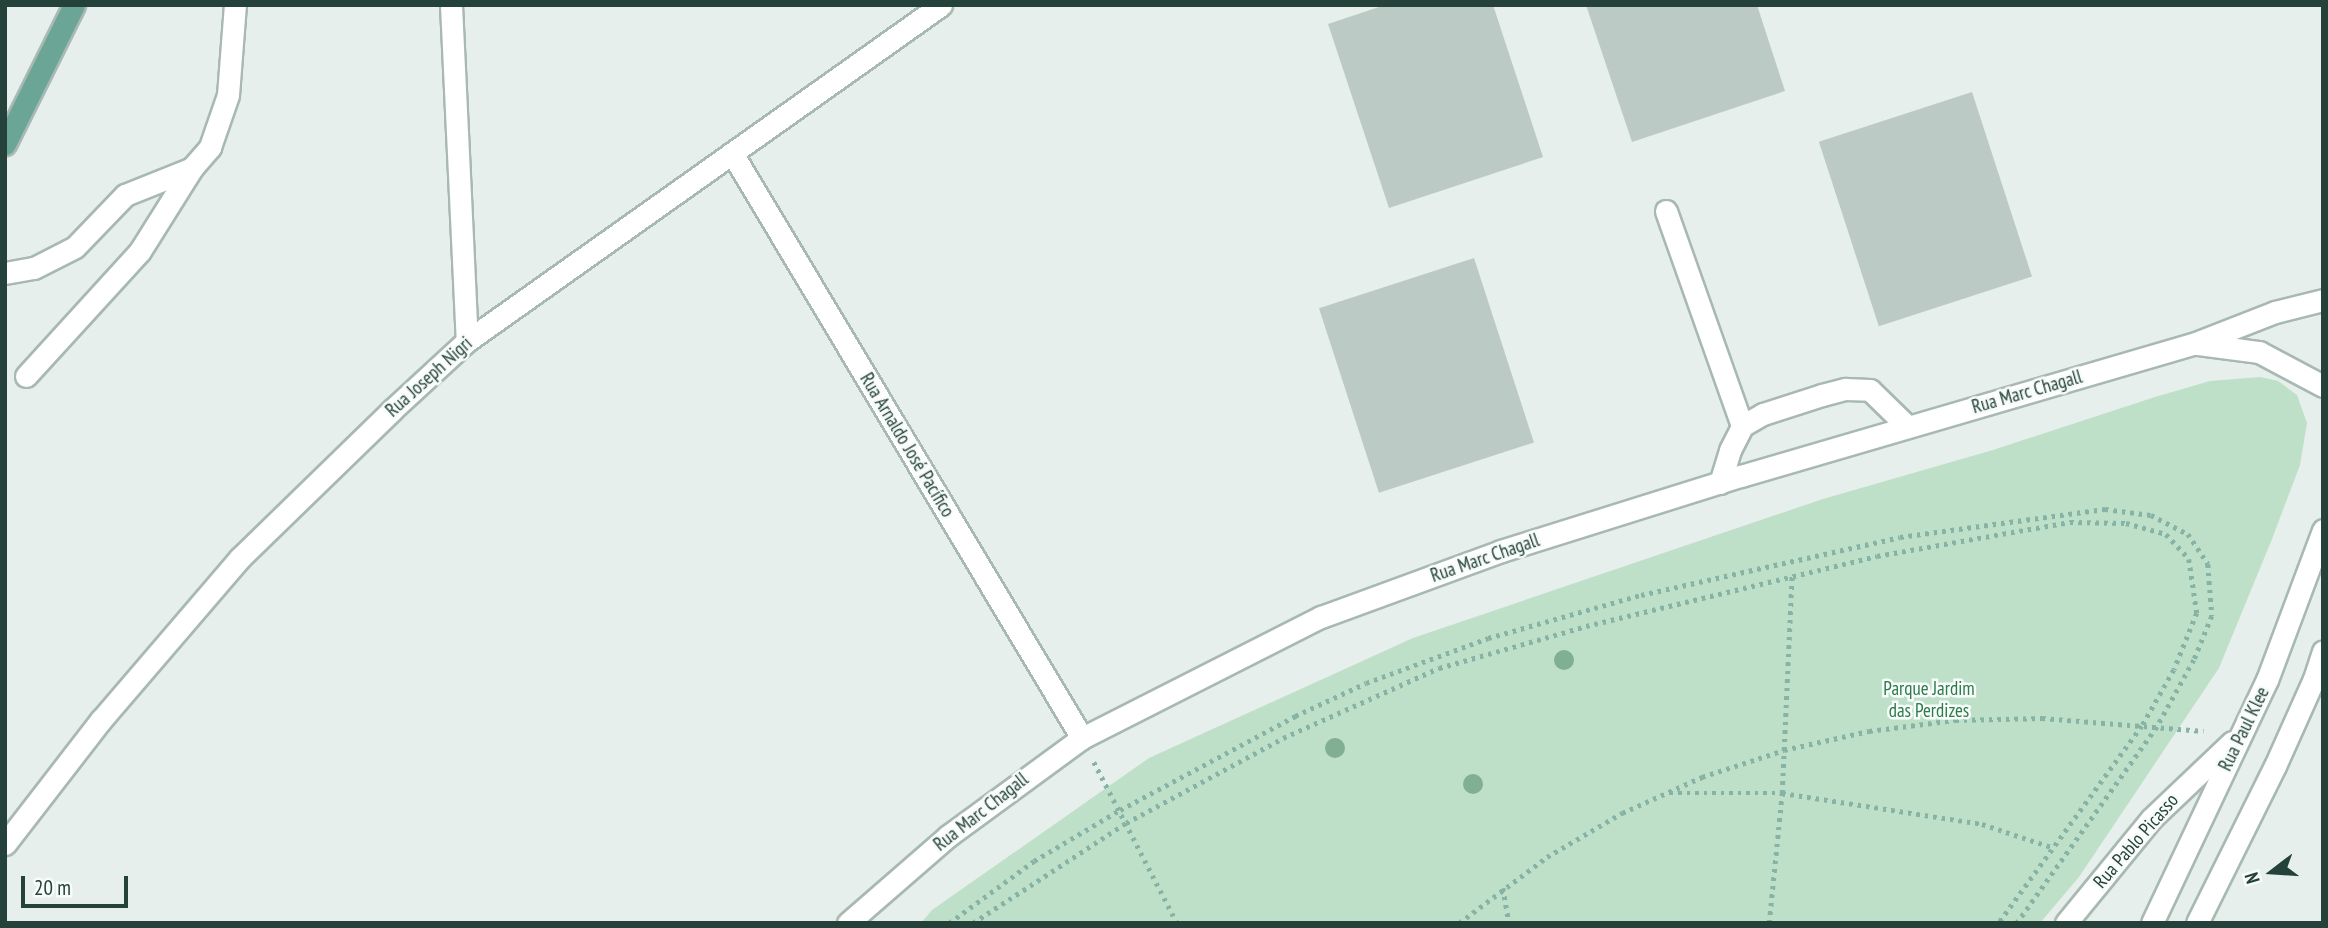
<!DOCTYPE html>
<html>
<head>
<meta charset="utf-8">
<style>
  body { margin:0 }
  #map { position:relative; width:2328px; height:928px; overflow:hidden; background:#e6efeb; font-family:"PT Sans Narrow",sans-serif }
  div>[style] { position:absolute }
  .green>* { inset:0; background:#bfe0c8 }
  .building>* { inset:0; background:#bbcac4; transform-origin:0 0 }
  .path>* { height:4.5px; margin-top:-2.25px; transform-origin:0; background:repeating-linear-gradient(90deg,#86b3a5 0 3.5px,transparent 0 8.5px) }
  .roads { filter:drop-shadow(2px 0 #a8b8b2) drop-shadow(-2px 0 #a8b8b2) drop-shadow(0 2px #a8b8b2) drop-shadow(0 -2px #a8b8b2) }
  .minor>* { height:21px; margin:-10.5px; padding:0 10.5px; transform-origin:10.5px; border-radius:10.5px; background:#fff }
  .major>* { height:21px; margin:-10.5px; padding:0 10.5px; transform-origin:10.5px; border-radius:10.5px; background:#6aa596 }
  .trees>* { width:20px; height:20px; margin:-10px; border-radius:50%; background:#80af93 }
  span { translate:-50% -50%; white-space:nowrap; text-align:center; line-height:1.15; -webkit-text-stroke:5px #f7fbf9; paint-order:stroke }
  .street-label { font-size:19px; color:#24423a }
  .park-label { font-size:19px; color:#2d7a4b }
  .frame { position:absolute; inset:0; border:7px solid #24423a; pointer-events:none }
  .north { position:absolute; left:2237px; top:837px; width:70px; height:70px; -webkit-text-stroke:5px #f7fbf9; paint-order:stroke; rotate:253deg; font-size:19px; font-weight:700; line-height:28px; text-align:center; color:#24423a }
  .north::after { content:''; display:block; margin:auto; width:24px; height:32px; background:#24423a; clip-path:polygon(50% 0,100% 100%,50% 72%,0 100%) }
  .scale { position:absolute; left:21px; top:876px; width:107px; height:32px; box-sizing:border-box; border:4px solid #24423a; border-top:0; padding-left:9px; font-size:21px; line-height:24px; white-space:nowrap; color:#24423a; -webkit-text-stroke:5px #f7fbf9; paint-order:stroke }
</style>
</head>
<body>
<div id="map">
  <div class="green">
    <i style="clip-path:polygon(2260px 377px,2278px 381px,2297px 395px,2307px 423px,2300px 465px,2272px 539px,2219px 668px,2079px 877px,2040px 923px,921px 923px,932px 910px,1149px 758px,1413px 638px,1823px 499px,1993px 450px,2155px 397px,2210px 381px)"></i>
  </div>
  <div class="building">
    <i style="clip-path:polygon(1385px 5px,1493px 5px,1543px 157px,1389px 208px,1328px 24px)"></i>
    <i style="clip-path:polygon(1586px 5px,1757px 5px,1785px 91px,1632px 142px)"></i>
    <i style="left:1972px;top:92px;width:194px;height:161px;rotate:72deg"></i>
    <i style="left:1474px;top:258px;width:194px;height:163px;rotate:72deg"></i>
  </div>
  <div class="path">
    <i style="left:1094px;top:762px;width:181px;rotate:62.7deg"></i>
    <i style="left:1670px;top:793px;width:112px"></i>
    <i style="left:1782px;top:793px;width:202px;rotate:8.8deg"></i>
    <i style="left:1982px;top:824px;width:76px;rotate:18.4deg"></i>
    <i style="left:1503px;top:888px;width:36px;rotate:80deg"></i>
    <i style="left:949px;top:923px;width:105px;rotate:-36.1deg"></i>
    <i style="left:1034px;top:861px;width:100px;rotate:-30.7deg"></i>
    <i style="left:1120px;top:810px;width:199px;rotate:-28.2deg"></i>
    <i style="left:1295px;top:716px;width:78px;rotate:-24.9deg"></i>
    <i style="left:1366px;top:683px;width:130px;rotate:-20.2deg"></i>
    <i style="left:1488px;top:638px;width:159px;rotate:-15.7deg"></i>
    <i style="left:1641px;top:595px;width:265px;rotate:-12.6deg"></i>
    <i style="left:1900px;top:537px;width:207px;rotate:-7.8deg"></i>
    <i style="left:2105px;top:509px;width:46px;rotate:7.4deg"></i>
    <i style="left:2151px;top:515px;width:42px;rotate:27.2deg"></i>
    <i style="left:2188px;top:534px;width:36px;rotate:56deg"></i>
    <i style="left:2208px;top:564px;width:52px;rotate:85.6deg"></i>
    <i style="left:2212px;top:616px;width:48px;rotate:112.2deg"></i>
    <i style="left:2194px;top:660px;width:77px;rotate:118.9deg"></i>
    <i style="left:2157px;top:727px;width:241px;rotate:125.5deg"></i>
    <i style="left:973px;top:923px;width:183px;rotate:-33.2deg"></i>
    <i style="left:1126px;top:823px;width:179px;rotate:-28.4deg"></i>
    <i style="left:1283px;top:738px;width:171px;rotate:-24.2deg"></i>
    <i style="left:1439px;top:668px;width:153px;rotate:-15.9deg"></i>
    <i style="left:1586px;top:626px;width:299px;rotate:-13.5deg"></i>
    <i style="left:1877px;top:556px;width:196px;rotate:-10deg"></i>
    <i style="left:2070px;top:522px;width:56px;rotate:1deg"></i>
    <i style="left:2126px;top:523px;width:41px;rotate:15.4deg"></i>
    <i style="left:2166px;top:534px;width:34px;rotate:47deg"></i>
    <i style="left:2189px;top:559px;width:55px;rotate:81.6deg"></i>
    <i style="left:2197px;top:613px;width:61px;rotate:112deg"></i>
    <i style="left:2174px;top:670px;width:64px;rotate:119.7deg"></i>
    <i style="left:2142px;top:726px;width:243px;rotate:126deg"></i>
    <i style="left:1459px;top:923px;width:110px;rotate:-36.9deg"></i>
    <i style="left:1547px;top:857px;width:87px;rotate:-30.4deg"></i>
    <i style="left:1622px;top:813px;width:88px;rotate:-24.2deg"></i>
    <i style="left:1702px;top:777px;width:86px;rotate:-18.2deg"></i>
    <i style="left:1784px;top:750px;width:87px;rotate:-12.6deg"></i>
    <i style="left:1869px;top:731px;width:87px;rotate:-7.3deg"></i>
    <i style="left:1955px;top:720px;width:87px;rotate:-1.3deg"></i>
    <i style="left:2042px;top:718px;width:162px;rotate:4.6deg"></i>
    <i style="left:1769px;top:923px;width:131px;rotate:-84.3deg"></i>
    <i style="left:1782px;top:793px;width:217px;rotate:-87.4deg"></i>
  </div>
  <div class="roads">
    <div class="minor">
      <i style="left:451px;top:5px;width:336px;rotate:87.3deg"></i>
      <i style="left:732px;top:153px;width:682px;rotate:59.11deg"></i>
      <i style="left:1666px;top:211px;width:228px;rotate:70.5deg"></i>
      <i style="left:5px;top:273px;width:29px;rotate:-10deg"></i>
      <i style="left:34px;top:268px;width:46px;rotate:-27.1deg"></i>
      <i style="left:75px;top:247px;width:72px;rotate:-46.1deg"></i>
      <i style="left:125px;top:195px;width:72px;rotate:-21.9deg"></i>
      <i style="left:192px;top:168px;width:28px;rotate:-49deg"></i>
      <i style="left:210px;top:147px;width:55px;rotate:-70.9deg"></i>
      <i style="left:228px;top:95px;width:90px;rotate:-85.6deg"></i>
      <i style="left:2198px;top:344px;width:62px;rotate:7.5deg"></i>
      <i style="left:2259px;top:352px;width:72px;rotate:28deg"></i>
      <i style="left:26px;top:376px;width:169px;rotate:-47.6deg"></i>
      <i style="left:140px;top:251px;width:98px;rotate:-57.9deg"></i>
      <i style="left:1720px;top:483px;width:34px;rotate:-73deg"></i>
      <i style="left:1730px;top:450px;width:27px;rotate:-63deg"></i>
      <i style="left:1742px;top:426px;width:24px;rotate:-30deg"></i>
      <i style="left:1763px;top:414px;width:62px;rotate:-17.9deg"></i>
      <i style="left:1822px;top:395px;width:24px;rotate:-15deg"></i>
      <i style="left:1845px;top:389px;width:25px;rotate:2deg"></i>
      <i style="left:1870px;top:390px;width:53px;rotate:44.2deg"></i>
      <i style="left:5px;top:844px;width:157px;rotate:-52.3deg"></i>
      <i style="left:101px;top:720px;width:213px;rotate:-49.4deg"></i>
      <i style="left:240px;top:558px;width:212px;rotate:-44.2deg"></i>
      <i style="left:392px;top:410px;width:102px;rotate:-42.6deg"></i>
      <i style="left:467px;top:341px;width:581px;rotate:-35.33deg"></i>
      <i style="left:848px;top:923px;width:133px;rotate:-41deg"></i>
      <i style="left:948px;top:836px;width:166px;rotate:-36.2deg"></i>
      <i style="left:1082px;top:738px;width:268px;rotate:-26.9deg"></i>
      <i style="left:1321px;top:617px;width:192px;rotate:-20.1deg"></i>
      <i style="left:1501px;top:551px;width:251px;rotate:-17.4deg"></i>
      <i style="left:1741px;top:476px;width:471px;rotate:-16.3deg"></i>
      <i style="left:2193px;top:344px;width:88px;rotate:-21.3deg"></i>
      <i style="left:2275px;top:312px;width:49px;rotate:-14deg"></i>
      <i style="left:2066px;top:923px;width:134px;rotate:-50.7deg"></i>
      <i style="left:2151px;top:819px;width:112px;rotate:-43.5deg"></i>
      <i style="left:2152px;top:923px;width:269px;rotate:-64.7deg"></i>
      <i style="left:2267px;top:680px;width:160px;rotate:-69.5deg"></i>
      <i style="left:2197px;top:923px;width:175px;rotate:-63.6deg"></i>
      <i style="left:2275px;top:766px;width:95px;rotate:-65.9deg"></i>
      <i style="left:2314px;top:679px;width:29px;rotate:-72deg"></i>
    </div>
    <div class="major">
      <i style="left:5px;top:144px;width:155px;rotate:-63.6deg"></i>
    </div>
  </div>
  <div class="trees">
    <i style="left:1564px;top:660px"></i>
    <i style="left:1335px;top:748px"></i>
    <i style="left:1473px;top:784px"></i>
  </div>
  <div class="street-label">
    <span style="left:429px;top:377px;rotate:-42deg">Rua Joseph Nigri</span>
    <span style="left:2027px;top:392px;rotate:-16deg">Rua Marc Chagall</span>
    <span style="left:907px;top:445px;rotate:59deg">Rua Arnaldo José Pacífico</span>
    <span style="left:1485px;top:558px;rotate:-19deg">Rua Marc Chagall</span>
    <span style="left:2244px;top:729px;rotate:-64deg">Rua Paul Klee</span>
    <span style="left:981px;top:812px;rotate:-38deg">Rua Marc Chagall</span>
    <span style="left:2136px;top:841px;rotate:-49deg">Rua Pablo Picasso</span>
  </div>
  <div class="park-label">
    <span style="left:1929px;top:700px">Parque Jardim<br>das Perdizes</span>
  </div>
  <div class="frame"></div>
  <div class="north">N</div>
  <div class="scale">20 m</div>
</div>
</body>
</html>
